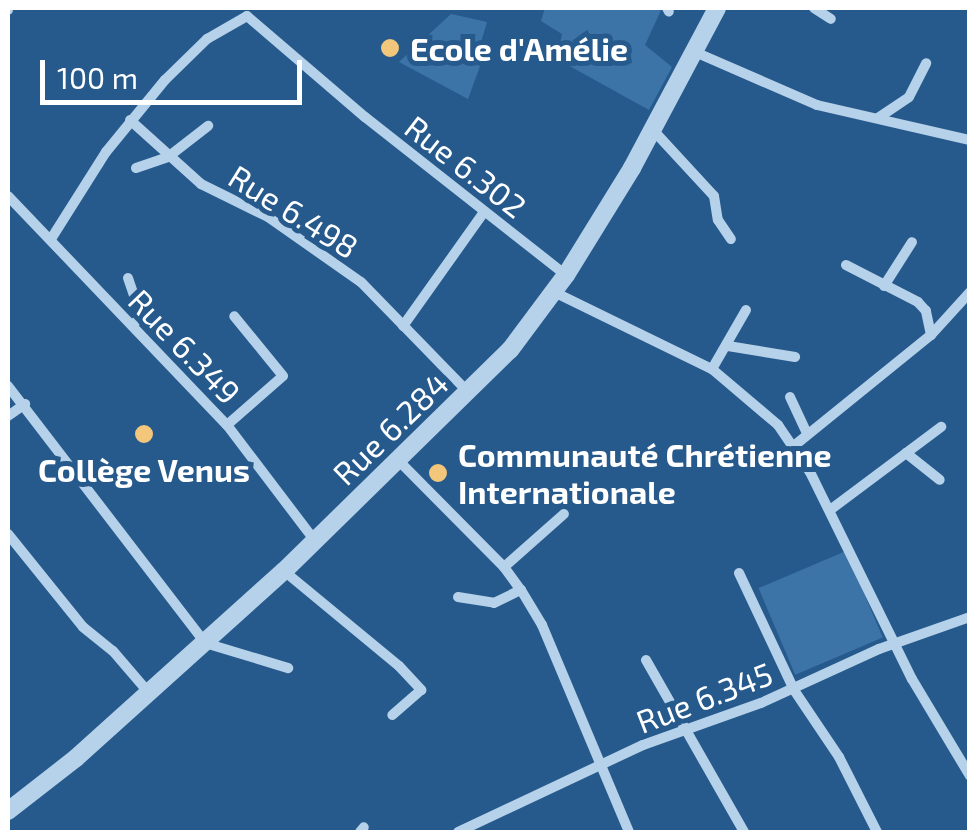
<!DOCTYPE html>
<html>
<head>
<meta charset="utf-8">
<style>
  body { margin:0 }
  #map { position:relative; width:977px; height:840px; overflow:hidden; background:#275a8c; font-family:"Exo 2",sans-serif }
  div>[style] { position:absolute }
  .green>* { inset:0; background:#3c74a8; transform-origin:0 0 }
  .minor>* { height:10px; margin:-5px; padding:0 5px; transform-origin:5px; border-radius:5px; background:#b6d1ea }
  .tertiary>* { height:18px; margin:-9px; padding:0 9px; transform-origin:9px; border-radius:9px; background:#b6d1ea }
  .dots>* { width:28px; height:28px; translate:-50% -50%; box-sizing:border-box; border:5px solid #275a8c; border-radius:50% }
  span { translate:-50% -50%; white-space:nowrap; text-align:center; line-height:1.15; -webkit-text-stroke:10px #275a8c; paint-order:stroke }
  .poi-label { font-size:32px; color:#fff; font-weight:700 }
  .left { translate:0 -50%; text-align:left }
  .street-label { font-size:32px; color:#fff }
  .frame { position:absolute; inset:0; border:10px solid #fff; pointer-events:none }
  .scale { position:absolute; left:40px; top:60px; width:262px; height:45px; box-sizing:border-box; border:5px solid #fff; border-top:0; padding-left:12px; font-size:30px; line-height:35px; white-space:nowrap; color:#fff; -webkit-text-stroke:8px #275a8c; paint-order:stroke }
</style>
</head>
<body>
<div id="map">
  <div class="green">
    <i style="clip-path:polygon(545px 8px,662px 8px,645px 45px,672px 67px,649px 110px,557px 59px,562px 34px,541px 21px)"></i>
    <i style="clip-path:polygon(451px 14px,487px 22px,479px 49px,483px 58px,468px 99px,399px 62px)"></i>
    <i style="left:846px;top:551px;width:94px;height:95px;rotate:67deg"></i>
  </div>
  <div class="minor">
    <i style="left:667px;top:8px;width:4px;rotate:63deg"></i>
    <i style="left:814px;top:8px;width:20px;rotate:33deg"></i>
    <i style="left:8px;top:10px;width:2px;rotate:-90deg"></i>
    <i style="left:695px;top:52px;width:133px;rotate:23.5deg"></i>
    <i style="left:817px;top:105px;width:157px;rotate:12.9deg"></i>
    <i style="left:878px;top:118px;width:37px;rotate:-34deg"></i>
    <i style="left:909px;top:97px;width:38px;rotate:-63deg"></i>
    <i style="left:130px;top:120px;width:96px;rotate:42deg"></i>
    <i style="left:201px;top:184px;width:75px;rotate:26.2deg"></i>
    <i style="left:268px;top:217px;width:113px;rotate:35deg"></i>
    <i style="left:361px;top:282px;width:155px;rotate:45.8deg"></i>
    <i style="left:653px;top:130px;width:90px;rotate:47.3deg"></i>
    <i style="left:714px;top:196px;width:24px;rotate:81deg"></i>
    <i style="left:718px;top:220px;width:23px;rotate:56deg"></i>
    <i style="left:136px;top:168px;width:34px;rotate:-19deg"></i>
    <i style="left:168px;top:157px;width:51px;rotate:-37.8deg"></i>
    <i style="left:8px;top:196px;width:317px;rotate:46.3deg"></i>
    <i style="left:227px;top:425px;width:146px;rotate:52.8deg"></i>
    <i style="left:51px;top:239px;width:103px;rotate:-57.7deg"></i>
    <i style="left:106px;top:152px;width:93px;rotate:-50.7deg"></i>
    <i style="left:165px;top:80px;width:59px;rotate:-44.3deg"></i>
    <i style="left:207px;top:39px;width:46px;rotate:-29.9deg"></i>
    <i style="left:247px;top:16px;width:155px;rotate:40.6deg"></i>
    <i style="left:365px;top:117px;width:256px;rotate:38.2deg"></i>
    <i style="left:128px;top:278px;width:40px;rotate:71.1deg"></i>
    <i style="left:141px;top:316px;width:13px;rotate:132deg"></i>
    <i style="left:884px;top:286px;width:52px;rotate:-57.5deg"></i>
    <i style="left:554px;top:292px;width:176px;rotate:26deg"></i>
    <i style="left:712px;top:369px;width:87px;rotate:40.3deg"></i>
    <i style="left:778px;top:425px;width:57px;rotate:55.8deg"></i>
    <i style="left:810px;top:472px;width:231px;rotate:63.8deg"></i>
    <i style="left:912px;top:679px;width:113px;rotate:59.1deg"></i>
    <i style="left:403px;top:326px;width:140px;rotate:-54.6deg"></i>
    <i style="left:931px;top:335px;width:58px;rotate:-47.8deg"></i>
    <i style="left:728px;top:346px;width:68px;rotate:9.3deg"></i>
    <i style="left:712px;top:369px;width:68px;rotate:-60deg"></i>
    <i style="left:8px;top:386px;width:324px;rotate:52.5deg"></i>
    <i style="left:205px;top:643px;width:87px;rotate:16.8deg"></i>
    <i style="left:790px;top:397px;width:40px;rotate:65deg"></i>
    <i style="left:8px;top:416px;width:21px;rotate:-35deg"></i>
    <i style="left:227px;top:425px;width:74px;rotate:-41.2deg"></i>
    <i style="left:283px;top:376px;width:77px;rotate:-129.2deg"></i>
    <i style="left:795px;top:445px;width:175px;rotate:-39deg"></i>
    <i style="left:931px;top:335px;width:25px;rotate:-102deg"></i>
    <i style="left:926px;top:311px;width:12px;rotate:-132deg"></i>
    <i style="left:918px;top:302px;width:81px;rotate:-152.8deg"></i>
    <i style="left:906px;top:453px;width:43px;rotate:38.5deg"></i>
    <i style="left:398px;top:460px;width:151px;rotate:45.3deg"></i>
    <i style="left:504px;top:567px;width:29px;rotate:54deg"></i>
    <i style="left:521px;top:590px;width:41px;rotate:59deg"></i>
    <i style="left:542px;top:625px;width:225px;rotate:67.2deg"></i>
    <i style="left:830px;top:510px;width:139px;rotate:-36.8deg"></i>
    <i style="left:8px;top:534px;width:119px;rotate:51.1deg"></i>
    <i style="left:83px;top:627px;width:38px;rotate:39deg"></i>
    <i style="left:113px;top:651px;width:55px;rotate:49.4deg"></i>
    <i style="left:504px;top:567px;width:80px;rotate:-41.5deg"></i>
    <i style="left:284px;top:571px;width:149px;rotate:39.6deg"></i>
    <i style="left:399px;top:666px;width:33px;rotate:47deg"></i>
    <i style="left:421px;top:690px;width:38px;rotate:139deg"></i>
    <i style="left:739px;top:573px;width:129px;rotate:64.8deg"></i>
    <i style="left:794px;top:690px;width:81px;rotate:56.1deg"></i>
    <i style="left:839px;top:757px;width:84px;rotate:63.1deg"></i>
    <i style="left:458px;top:597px;width:36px;rotate:9deg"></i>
    <i style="left:494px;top:603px;width:30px;rotate:-26deg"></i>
    <i style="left:646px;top:660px;width:198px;rotate:60.3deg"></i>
    <i style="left:360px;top:832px;width:6px;rotate:-51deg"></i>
    <i style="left:458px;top:832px;width:204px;rotate:-25.2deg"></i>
    <i style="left:643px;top:745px;width:125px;rotate:-19.6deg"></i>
    <i style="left:761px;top:703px;width:130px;rotate:-24.6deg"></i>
    <i style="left:879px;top:649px;width:96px;rotate:-19.4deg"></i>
  </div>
  <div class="tertiary">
    <i style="left:8px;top:811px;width:86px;rotate:-37.9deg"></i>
    <i style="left:76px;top:758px;width:280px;rotate:-42deg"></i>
    <i style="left:284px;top:571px;width:316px;rotate:-44.4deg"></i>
    <i style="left:510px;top:350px;width:94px;rotate:-53.3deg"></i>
    <i style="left:566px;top:275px;width:126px;rotate:-58.3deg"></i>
    <i style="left:632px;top:168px;width:181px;rotate:-62deg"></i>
  </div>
  <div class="dots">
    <i style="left:390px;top:48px;background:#f2c77b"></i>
    <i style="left:144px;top:434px;background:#f2c77b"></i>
    <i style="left:438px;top:473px;background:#f2c77b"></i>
  </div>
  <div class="poi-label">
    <span class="left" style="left:410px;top:48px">Ecole d'Amélie</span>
    <span class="left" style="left:458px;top:473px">Communauté Chrétienne<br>Internationale</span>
    <span style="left:144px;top:469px">Collège Venus</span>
  </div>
  <div class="street-label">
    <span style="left:466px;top:166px;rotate:38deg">Rue 6.302</span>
    <span style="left:294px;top:211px;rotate:32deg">Rue 6.498</span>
    <span style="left:185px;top:346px;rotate:46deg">Rue 6.349</span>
    <span style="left:390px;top:428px;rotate:-44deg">Rue 6.284</span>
    <span style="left:704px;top:697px;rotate:-21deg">Rue 6.345</span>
  </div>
  <div class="frame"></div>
  <div class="scale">100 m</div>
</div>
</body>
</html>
